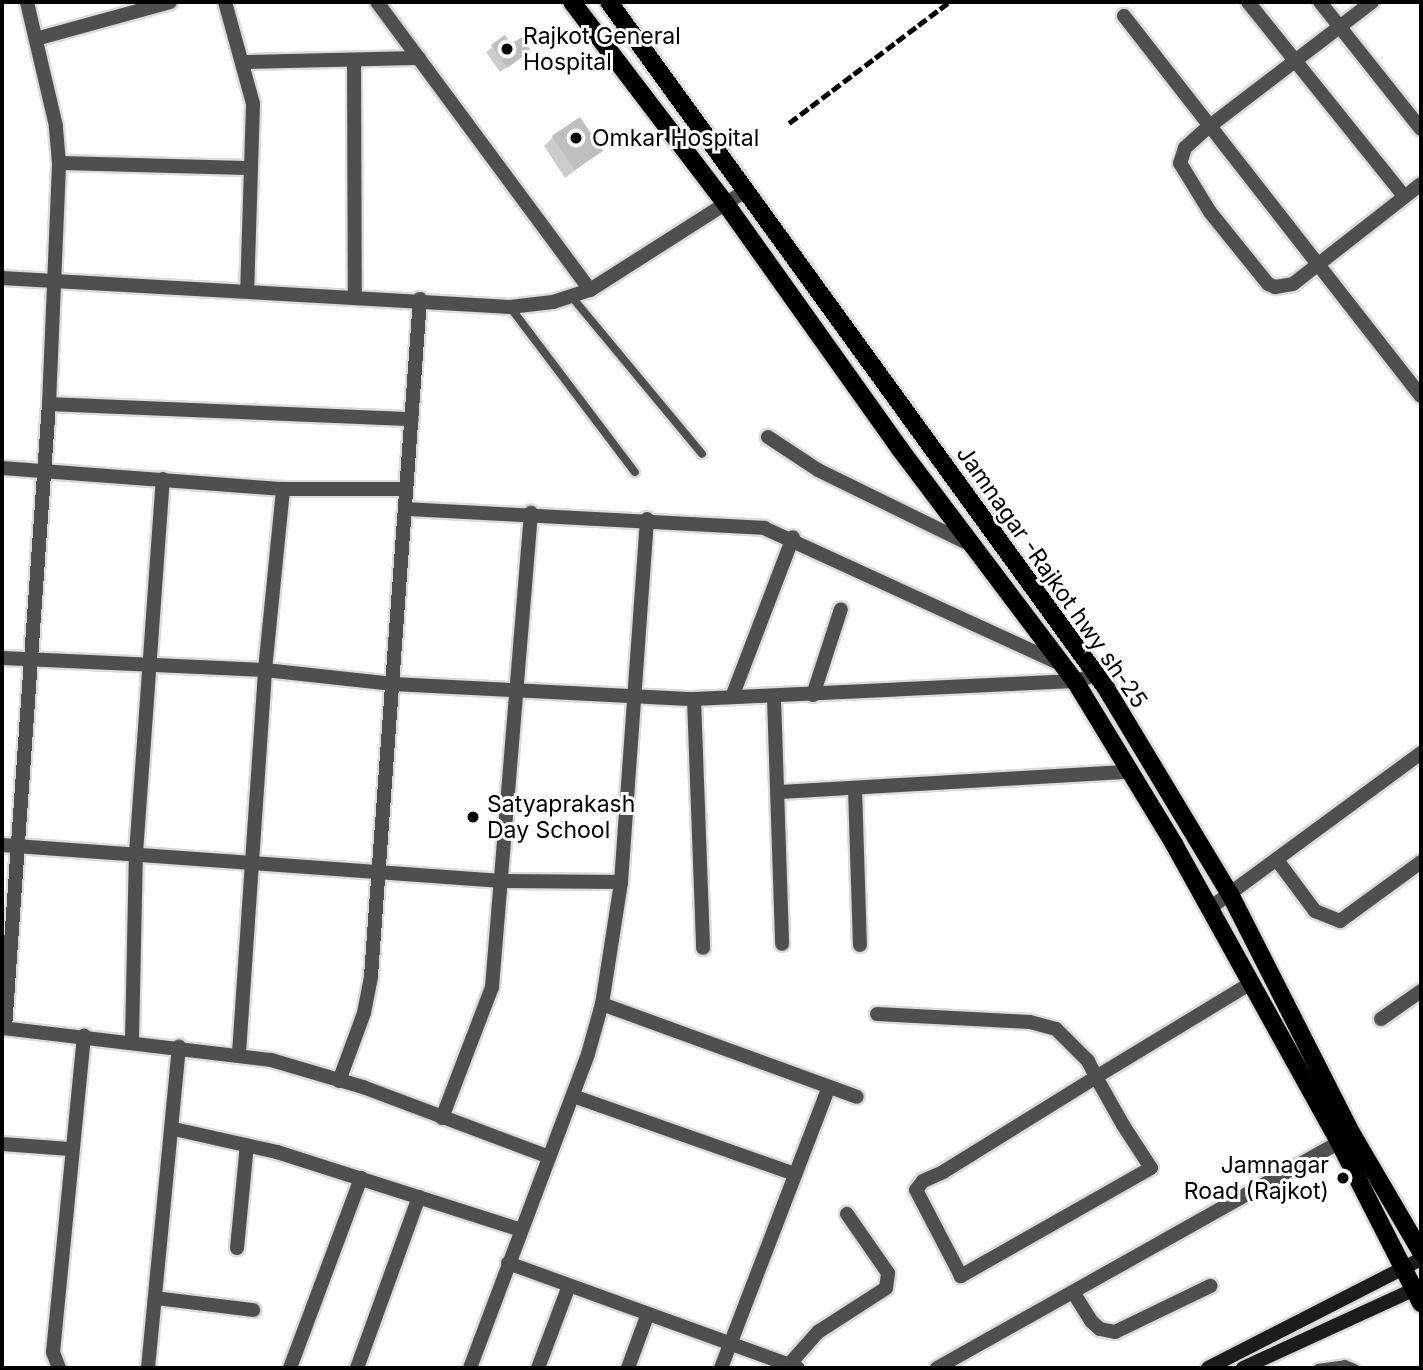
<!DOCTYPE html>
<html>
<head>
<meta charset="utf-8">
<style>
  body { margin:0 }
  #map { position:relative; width:1423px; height:1370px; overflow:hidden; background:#fff; font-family:Inter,sans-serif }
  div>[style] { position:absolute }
  .shadow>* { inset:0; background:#0003 }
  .building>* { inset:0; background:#bfbfbf; transform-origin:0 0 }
  .roads { filter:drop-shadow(2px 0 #dbdbdb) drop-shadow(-2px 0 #dbdbdb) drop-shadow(0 2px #dbdbdb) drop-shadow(0 -2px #dbdbdb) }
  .service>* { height:8px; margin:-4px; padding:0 4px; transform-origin:4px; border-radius:4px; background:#4f4f4f }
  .minor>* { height:14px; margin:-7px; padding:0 7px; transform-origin:7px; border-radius:7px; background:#4f4f4f }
  .secondary>* { height:14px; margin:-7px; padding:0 7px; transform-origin:7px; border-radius:7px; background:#1c1c1c }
  .primary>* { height:18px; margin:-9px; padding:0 9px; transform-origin:9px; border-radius:9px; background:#000 }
  .rail>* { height:4.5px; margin-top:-2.25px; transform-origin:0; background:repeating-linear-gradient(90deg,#000 0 10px,transparent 0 13.5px) }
  .dots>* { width:19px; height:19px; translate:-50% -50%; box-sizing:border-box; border:4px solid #fff; border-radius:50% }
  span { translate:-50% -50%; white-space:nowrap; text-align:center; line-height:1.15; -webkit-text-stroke:6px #fff; paint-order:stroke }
  .poi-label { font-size:23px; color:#000 }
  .left { translate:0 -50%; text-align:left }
  .right { translate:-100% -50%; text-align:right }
  .street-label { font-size:23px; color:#000 }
  .frame { position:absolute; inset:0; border:4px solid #000; pointer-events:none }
</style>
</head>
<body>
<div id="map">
  <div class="shadow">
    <i style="clip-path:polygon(505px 38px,523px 56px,500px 72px,486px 52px)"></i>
    <i style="clip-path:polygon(553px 137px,601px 151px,565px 178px,544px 146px)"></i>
  </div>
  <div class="building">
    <i style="clip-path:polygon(505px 35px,511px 44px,522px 37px,531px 51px,507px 68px,491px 45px)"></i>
    <i style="left:580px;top:117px;width:41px;height:34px;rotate:56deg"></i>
  </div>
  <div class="roads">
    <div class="service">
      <i style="left:571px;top:296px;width:205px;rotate:50.3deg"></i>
      <i style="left:510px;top:307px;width:207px;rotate:52.9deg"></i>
      <i style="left:1318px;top:1368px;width:27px;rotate:-8deg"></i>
      <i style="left:1345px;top:1364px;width:11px;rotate:22deg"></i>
    </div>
    <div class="minor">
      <i style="left:225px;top:2px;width:106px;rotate:74.6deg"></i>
      <i style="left:253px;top:104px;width:186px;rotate:91.8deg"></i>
      <i style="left:377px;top:2px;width:358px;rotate:53.5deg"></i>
      <i style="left:1248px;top:2px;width:249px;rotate:51.2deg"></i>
      <i style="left:1320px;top:2px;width:162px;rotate:51.5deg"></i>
      <i style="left:1372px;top:2px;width:208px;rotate:142.6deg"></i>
      <i style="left:1207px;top:128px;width:30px;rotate:138deg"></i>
      <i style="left:1185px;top:148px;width:16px;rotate:108deg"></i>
      <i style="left:1180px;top:163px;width:57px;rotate:58.5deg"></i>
      <i style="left:1210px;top:212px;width:92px;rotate:51.1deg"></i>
      <i style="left:1268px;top:284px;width:8px;rotate:23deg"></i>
      <i style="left:1275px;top:287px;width:18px;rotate:-9deg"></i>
      <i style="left:1293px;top:284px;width:162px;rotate:-38deg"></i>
      <i style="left:1124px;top:16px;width:482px;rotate:52deg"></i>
      <i style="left:36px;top:39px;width:139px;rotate:-15.4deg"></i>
      <i style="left:244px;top:62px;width:175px;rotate:-1.3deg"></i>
      <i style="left:354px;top:62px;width:233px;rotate:89.8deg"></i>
      <i style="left:59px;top:163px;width:190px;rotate:1.5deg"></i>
      <i style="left:2px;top:278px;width:509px;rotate:3.27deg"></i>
      <i style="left:510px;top:307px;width:43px;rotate:-6.6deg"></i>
      <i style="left:553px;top:302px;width:39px;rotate:-18deg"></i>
      <i style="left:590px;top:290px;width:183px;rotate:-32.5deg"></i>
      <i style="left:49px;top:404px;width:363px;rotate:2.4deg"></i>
      <i style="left:768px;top:437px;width:60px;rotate:33.4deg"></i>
      <i style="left:818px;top:470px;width:170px;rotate:26.1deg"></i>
      <i style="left:2px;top:468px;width:282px;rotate:4.3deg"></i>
      <i style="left:283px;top:489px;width:123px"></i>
      <i style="left:406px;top:509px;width:359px;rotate:3deg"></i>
      <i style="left:764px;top:528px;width:327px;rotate:24.6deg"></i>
      <i style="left:2px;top:658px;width:263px;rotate:2.6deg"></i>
      <i style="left:265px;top:670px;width:129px;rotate:6.2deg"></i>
      <i style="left:393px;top:684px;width:301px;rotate:2.9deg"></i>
      <i style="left:694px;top:699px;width:381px;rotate:-2.7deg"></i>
      <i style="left:1075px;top:681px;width:22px;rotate:-16deg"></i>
      <i style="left:813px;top:695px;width:90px;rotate:-72deg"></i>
      <i style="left:732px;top:697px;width:171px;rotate:-69.1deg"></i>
      <i style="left:774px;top:698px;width:246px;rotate:88.1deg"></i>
      <i style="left:694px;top:699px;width:249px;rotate:87.9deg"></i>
      <i style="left:855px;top:788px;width:157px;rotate:88.2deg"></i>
      <i style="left:778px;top:792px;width:353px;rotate:-3.3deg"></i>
      <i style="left:2px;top:845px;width:501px;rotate:4.12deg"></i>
      <i style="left:502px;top:881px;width:119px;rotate:0.5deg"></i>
      <i style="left:1277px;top:860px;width:64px;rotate:53.3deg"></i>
      <i style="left:1315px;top:911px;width:27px;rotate:22deg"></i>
      <i style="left:1340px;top:921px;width:100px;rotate:-36.1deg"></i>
      <i style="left:1210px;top:908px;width:262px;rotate:-36.3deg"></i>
      <i style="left:602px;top:1004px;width:271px;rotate:20deg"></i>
      <i style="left:877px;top:1014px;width:153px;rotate:3deg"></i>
      <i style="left:1030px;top:1022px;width:27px;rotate:15deg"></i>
      <i style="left:1056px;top:1029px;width:45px;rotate:45deg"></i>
      <i style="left:1088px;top:1061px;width:18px;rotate:63deg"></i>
      <i style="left:1096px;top:1077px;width:55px;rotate:60.6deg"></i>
      <i style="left:1123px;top:1125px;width:51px;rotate:56.9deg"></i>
      <i style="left:1151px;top:1168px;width:219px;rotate:150.4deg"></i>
      <i style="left:961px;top:1276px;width:97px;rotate:-117.6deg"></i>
      <i style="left:916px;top:1190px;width:11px;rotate:-52deg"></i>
      <i style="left:923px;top:1181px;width:22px;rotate:-24deg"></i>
      <i style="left:943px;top:1172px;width:180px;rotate:-31.8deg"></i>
      <i style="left:1096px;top:1077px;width:181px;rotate:-31.2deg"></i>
      <i style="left:1381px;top:1019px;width:49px;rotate:-35deg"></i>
      <i style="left:2px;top:1028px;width:271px;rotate:6.8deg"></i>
      <i style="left:271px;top:1060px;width:96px;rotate:16.4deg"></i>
      <i style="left:363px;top:1087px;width:199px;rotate:20.6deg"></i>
      <i style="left:5px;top:1028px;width:626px;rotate:-85.97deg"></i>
      <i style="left:49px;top:404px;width:241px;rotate:-87.6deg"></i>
      <i style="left:59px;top:163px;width:37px;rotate:-95deg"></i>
      <i style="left:56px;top:126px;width:127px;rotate:-103.2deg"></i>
      <i style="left:132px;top:1040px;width:187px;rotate:-88.8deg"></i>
      <i style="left:136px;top:853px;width:375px;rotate:-85.9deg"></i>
      <i style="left:239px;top:1053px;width:384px;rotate:-86.1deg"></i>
      <i style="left:265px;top:670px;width:182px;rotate:-84.3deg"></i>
      <i style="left:339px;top:1081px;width:72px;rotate:-69.8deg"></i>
      <i style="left:364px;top:1013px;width:38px;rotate:-79deg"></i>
      <i style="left:371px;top:976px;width:679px;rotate:-85.86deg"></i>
      <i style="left:573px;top:1096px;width:234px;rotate:19.4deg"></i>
      <i style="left:442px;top:1118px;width:140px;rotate:-69.1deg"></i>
      <i style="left:492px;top:987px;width:476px;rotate:-85.3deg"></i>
      <i style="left:174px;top:1129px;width:106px;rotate:12.6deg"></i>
      <i style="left:277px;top:1152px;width:254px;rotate:17.7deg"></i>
      <i style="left:2px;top:1144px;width:68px;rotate:4.2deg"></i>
      <i style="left:237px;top:1248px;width:103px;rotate:-84.5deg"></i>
      <i style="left:508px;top:1263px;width:308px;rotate:19.9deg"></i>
      <i style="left:1073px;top:1292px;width:34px;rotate:58deg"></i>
      <i style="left:1091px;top:1321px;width:12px;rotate:42deg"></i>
      <i style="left:1100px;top:1329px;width:15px;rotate:11deg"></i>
      <i style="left:1115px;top:1332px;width:106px;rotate:-25.8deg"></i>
      <i style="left:155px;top:1298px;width:99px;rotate:7deg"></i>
      <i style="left:59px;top:1368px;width:17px;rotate:-111deg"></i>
      <i style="left:53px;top:1352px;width:318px;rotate:-84.4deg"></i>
      <i style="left:148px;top:1368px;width:323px;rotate:-84.5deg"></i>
      <i style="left:290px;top:1368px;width:203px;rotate:-69.5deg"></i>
      <i style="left:357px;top:1368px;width:182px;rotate:-70.1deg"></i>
      <i style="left:470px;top:1368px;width:335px;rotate:-69.4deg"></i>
      <i style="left:588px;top:1054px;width:52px;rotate:-74.4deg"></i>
      <i style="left:602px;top:1004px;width:123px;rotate:-81.1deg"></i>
      <i style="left:621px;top:882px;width:364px;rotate:-85.9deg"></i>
      <i style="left:538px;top:1368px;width:85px;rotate:-69.4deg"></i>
      <i style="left:628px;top:1368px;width:55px;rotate:-69.9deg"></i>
      <i style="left:721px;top:1368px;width:301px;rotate:-69deg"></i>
      <i style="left:786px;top:1368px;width:48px;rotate:-48.4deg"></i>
      <i style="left:818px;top:1332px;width:81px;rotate:-32.9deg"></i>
      <i style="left:886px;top:1288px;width:15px;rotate:-82deg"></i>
      <i style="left:888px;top:1273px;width:72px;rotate:-124.8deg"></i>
      <i style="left:937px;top:1368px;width:461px;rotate:-29.3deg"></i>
    </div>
    <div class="secondary">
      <i style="left:1208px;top:1368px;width:239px;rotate:-27.1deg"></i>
      <i style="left:1243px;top:1368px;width:196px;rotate:-24.7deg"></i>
    </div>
    <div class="primary">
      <i style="left:572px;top:2px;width:254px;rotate:52.7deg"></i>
      <i style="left:726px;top:204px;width:301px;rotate:54.6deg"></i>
      <i style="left:900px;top:449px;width:291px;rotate:53deg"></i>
      <i style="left:1075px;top:681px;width:191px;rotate:58.7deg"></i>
      <i style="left:1174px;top:844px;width:341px;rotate:61deg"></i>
      <i style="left:1339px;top:1142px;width:181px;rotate:63deg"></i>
      <i style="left:609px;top:2px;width:847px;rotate:54.08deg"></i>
      <i style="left:1106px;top:688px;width:240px;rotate:59deg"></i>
      <i style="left:1230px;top:894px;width:269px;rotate:63.1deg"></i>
      <i style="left:1352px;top:1134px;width:137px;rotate:59.7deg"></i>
    </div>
  </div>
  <div class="rail">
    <i style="left:789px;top:123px;width:201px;rotate:-37.1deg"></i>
  </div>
  <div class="dots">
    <i style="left:507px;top:49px;background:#000"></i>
    <i style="left:576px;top:138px;background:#000"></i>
    <i style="left:473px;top:817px;background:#000"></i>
    <i style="left:1343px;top:1178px;background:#000"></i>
  </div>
  <div class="poi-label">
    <span class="left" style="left:523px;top:49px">Rajkot General<br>Hospital</span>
    <span class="left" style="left:592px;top:138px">Omkar Hospital</span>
    <span class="left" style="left:487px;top:817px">Satyaprakash<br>Day School</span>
    <span class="right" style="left:1329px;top:1178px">Jamnagar<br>Road (Rajkot)</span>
  </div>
  <div class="street-label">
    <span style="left:1052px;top:577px;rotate:55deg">Jamnagar -Rajkot hwy sh-25</span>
  </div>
  <div class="frame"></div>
</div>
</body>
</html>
